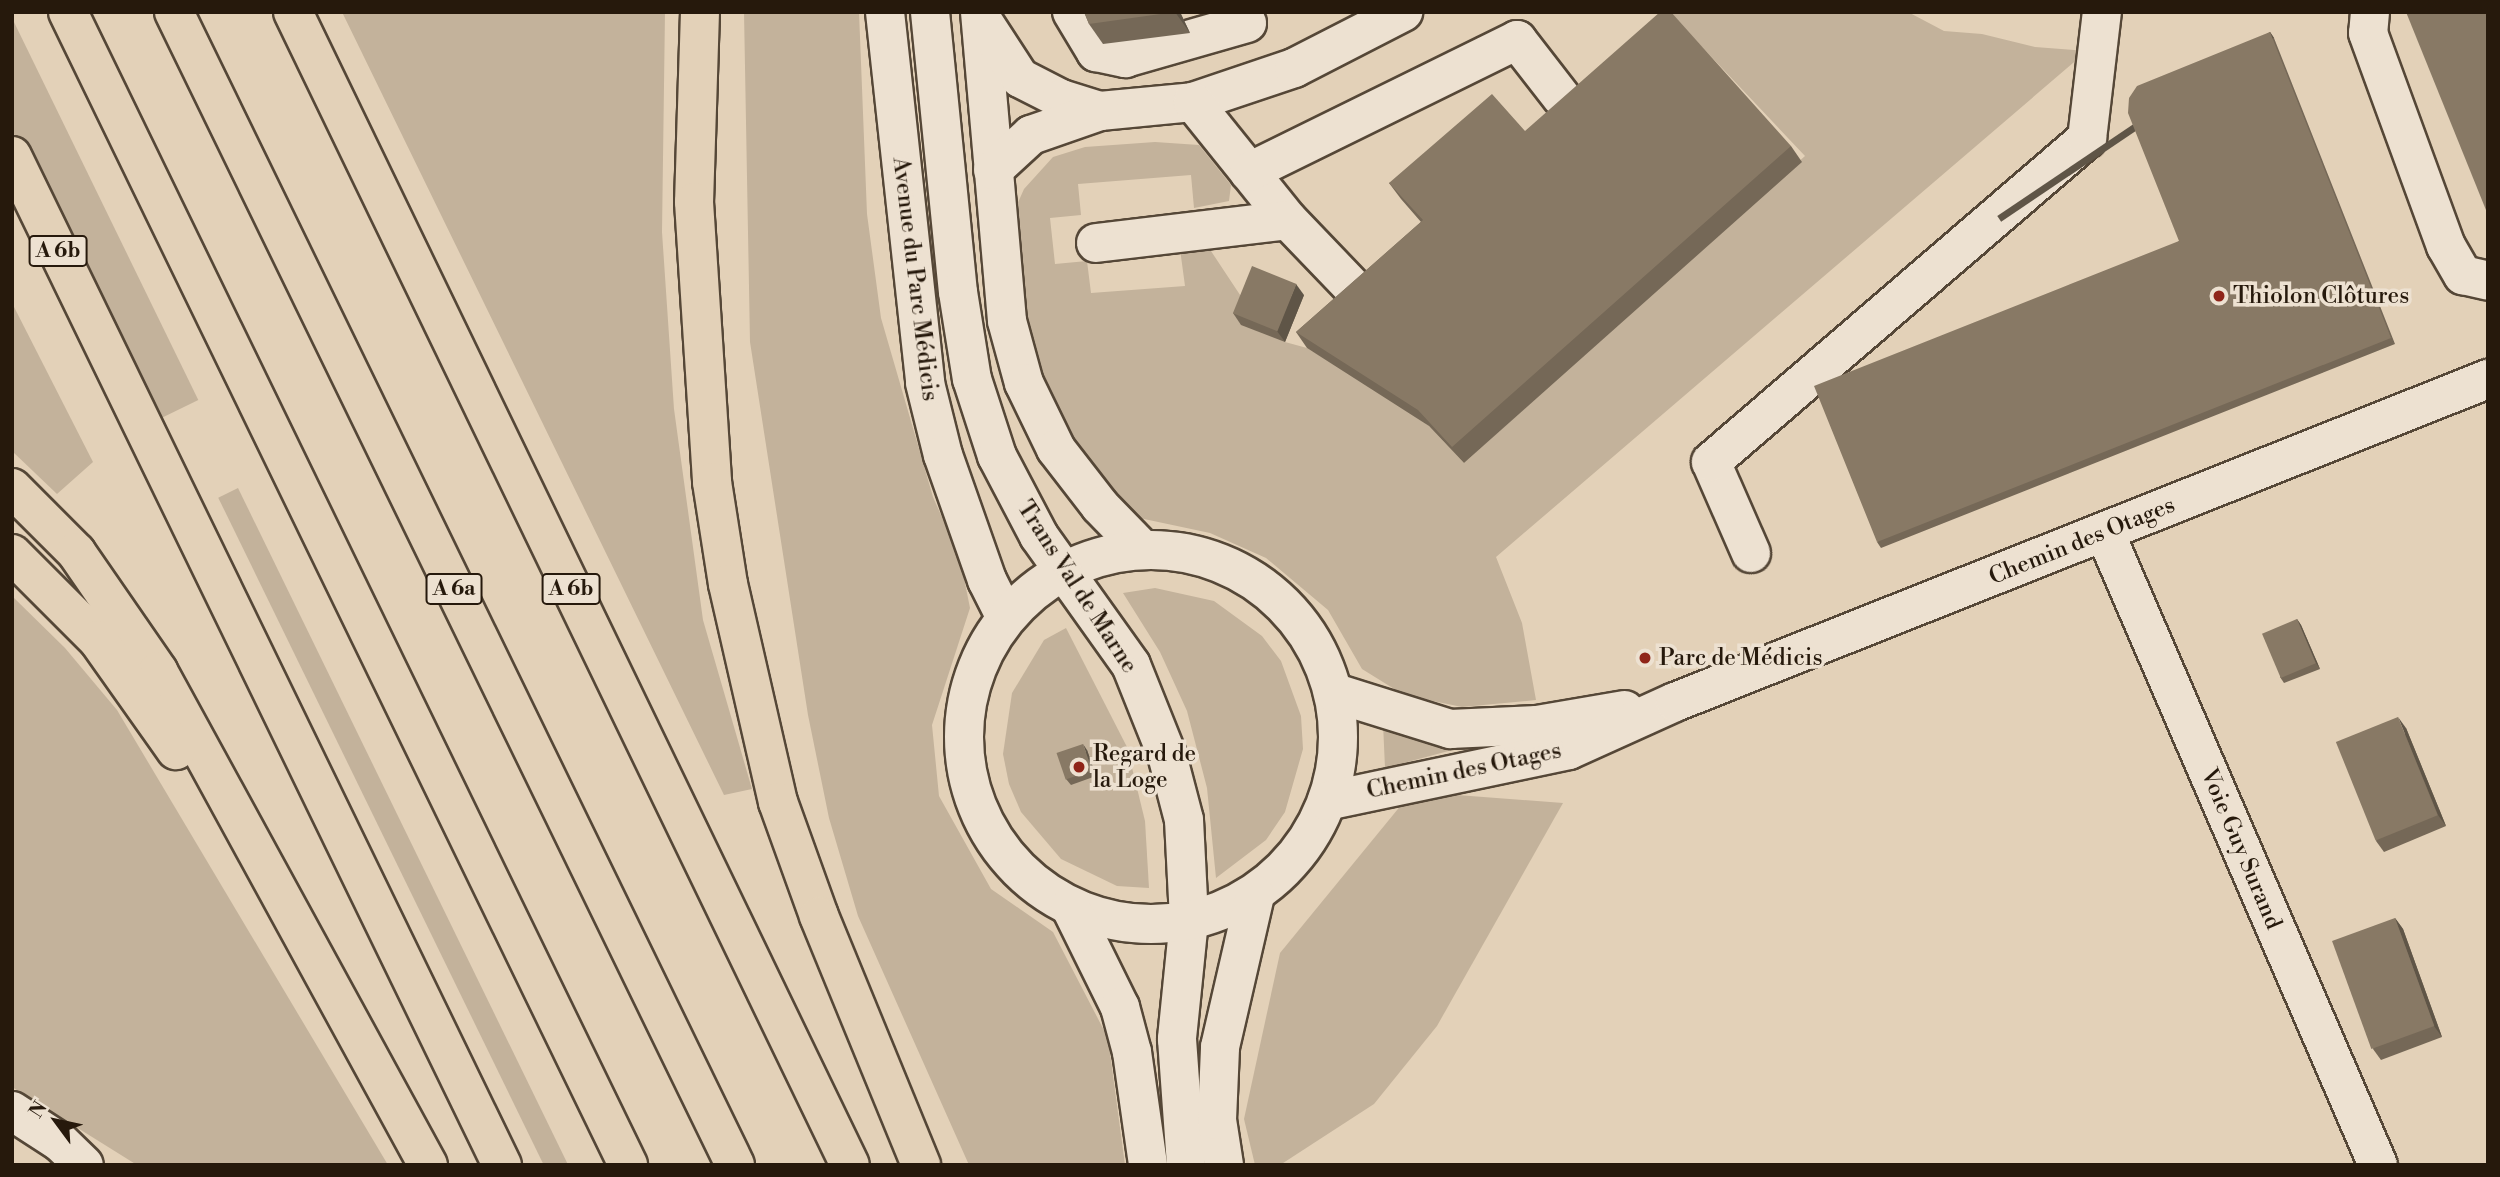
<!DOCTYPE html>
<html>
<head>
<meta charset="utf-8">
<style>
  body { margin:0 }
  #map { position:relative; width:2500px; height:1177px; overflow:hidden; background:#e3d1b8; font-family:"Libre Bodoni",serif }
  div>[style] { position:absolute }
  .green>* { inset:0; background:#c3b29b; transform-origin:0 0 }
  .roads { filter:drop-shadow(2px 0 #554737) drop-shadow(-2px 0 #554737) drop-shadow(0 2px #554737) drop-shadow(0 -2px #554737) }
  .minor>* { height:38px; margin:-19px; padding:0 19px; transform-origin:19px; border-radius:19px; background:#ede1d1 }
  .minor>.ring { margin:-19px; padding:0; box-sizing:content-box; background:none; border:38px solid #ede1d1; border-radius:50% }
  .highway>* { height:38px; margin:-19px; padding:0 19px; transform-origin:19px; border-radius:19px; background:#e3d1b8 }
  .wall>* { inset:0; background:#756857 }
  .shaded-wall>* { inset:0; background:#5f5547; transform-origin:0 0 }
  .building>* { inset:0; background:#887965; transform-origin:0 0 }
  .dots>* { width:19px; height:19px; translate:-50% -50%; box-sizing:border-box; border:4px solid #ede1d1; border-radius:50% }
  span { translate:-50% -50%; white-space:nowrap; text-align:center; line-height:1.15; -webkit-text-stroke:7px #ede1d1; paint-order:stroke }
  .shield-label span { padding:2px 5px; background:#ede1d1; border:2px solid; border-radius:5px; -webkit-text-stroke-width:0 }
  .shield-label { font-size:21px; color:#26190c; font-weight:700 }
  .street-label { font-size:23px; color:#26190c }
  .poi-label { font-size:23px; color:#26190c }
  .left { translate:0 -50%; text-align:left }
  .frame { position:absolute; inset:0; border:14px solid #26190c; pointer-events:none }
  .north { position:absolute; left:21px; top:1086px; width:70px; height:70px; -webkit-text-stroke:5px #ede1d1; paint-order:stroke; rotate:303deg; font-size:19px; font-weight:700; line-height:28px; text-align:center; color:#26190c }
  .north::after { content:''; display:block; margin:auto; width:24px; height:32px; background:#26190c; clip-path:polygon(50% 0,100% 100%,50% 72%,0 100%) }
</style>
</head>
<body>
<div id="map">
  <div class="green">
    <i style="clip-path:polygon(342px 12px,665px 12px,662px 232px,674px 409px,703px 620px,752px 789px,724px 795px)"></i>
    <i style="clip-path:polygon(744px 12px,859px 12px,867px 214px,881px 318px,933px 497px,960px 558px,970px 608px,932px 725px,939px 796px,991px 889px,1053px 932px,1108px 1038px,1125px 1165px,969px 1165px,858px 916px,829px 818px,808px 715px,750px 342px)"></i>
    <i style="clip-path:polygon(1669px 12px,1908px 12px,1944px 31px,1982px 34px,2035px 47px,2087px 51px,1496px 557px,1522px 623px,1536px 700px,1462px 707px,1404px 695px,1362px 669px,1328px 610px,1266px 558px,1210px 533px,1130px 516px,1065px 445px,1027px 335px,1016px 207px,1024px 189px,1053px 157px,1085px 147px,1155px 142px,1199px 145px,1231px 185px,1229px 201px,1194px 208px,1191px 175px,1078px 184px,1081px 215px,1050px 218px,1055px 264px,1087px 261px,1091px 293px,1185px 286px,1180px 249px,1207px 245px,1248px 307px,1285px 342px,1307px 348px,1392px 399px,1429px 426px,1464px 463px,1805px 156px)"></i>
    <i style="left:12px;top:18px;width:425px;height:49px;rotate:64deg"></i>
    <i style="clip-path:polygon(12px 303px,93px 462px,57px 494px,12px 451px)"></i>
    <i style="left:238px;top:488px;width:754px;height:22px;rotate:64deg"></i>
    <i style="clip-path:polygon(1155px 588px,1214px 601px,1262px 636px,1281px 661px,1301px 716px,1303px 749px,1285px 812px,1266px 840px,1216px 878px,1207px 788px,1187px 711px,1160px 652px,1123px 593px)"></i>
    <i style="clip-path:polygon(12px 596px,65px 648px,117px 710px,388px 1165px,137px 1165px,12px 1087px)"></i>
    <i style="clip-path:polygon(1066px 628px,1127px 747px,1145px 821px,1149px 888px,1117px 886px,1061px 859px,1021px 812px,1009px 784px,1003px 754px,1012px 693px,1044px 640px)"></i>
    <i style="clip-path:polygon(1383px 723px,1417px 740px,1456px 749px,1385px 768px)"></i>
    <i style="clip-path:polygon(1444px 794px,1563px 803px,1437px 1026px,1374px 1104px,1280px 1165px,1255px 1165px,1244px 1119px,1280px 953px,1402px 804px)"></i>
  </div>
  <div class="roads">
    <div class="minor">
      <i style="left:885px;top:12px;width:373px;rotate:83.8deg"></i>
      <i style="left:925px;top:383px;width:74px;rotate:76deg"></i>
      <i style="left:943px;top:455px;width:133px;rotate:70.6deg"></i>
      <i style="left:987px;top:580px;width:42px;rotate:63.4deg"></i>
      <i style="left:930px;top:12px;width:281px;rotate:84.3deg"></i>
      <i style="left:958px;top:292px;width:88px;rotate:80.9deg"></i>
      <i style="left:972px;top:379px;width:81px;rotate:72deg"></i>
      <i style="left:997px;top:456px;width:90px;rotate:62.3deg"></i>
      <i style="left:1039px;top:536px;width:158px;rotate:54.5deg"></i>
      <i style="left:1131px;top:665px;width:97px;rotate:68.2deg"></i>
      <i style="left:1167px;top:755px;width:67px;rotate:75.3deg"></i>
      <i style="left:1184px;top:820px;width:100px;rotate:87.1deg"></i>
      <i style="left:1189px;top:920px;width:120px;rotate:95.8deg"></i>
      <i style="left:1177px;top:1039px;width:126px;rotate:85.9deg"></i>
      <i style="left:980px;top:12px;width:310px;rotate:85deg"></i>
      <i style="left:1007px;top:321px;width:64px;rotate:74.7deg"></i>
      <i style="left:1024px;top:383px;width:73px;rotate:64.1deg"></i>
      <i style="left:1056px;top:449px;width:72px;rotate:52.3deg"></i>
      <i style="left:1100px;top:506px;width:60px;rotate:45.7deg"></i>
      <i style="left:1072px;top:12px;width:47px;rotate:59deg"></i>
      <i style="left:1096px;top:52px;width:30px;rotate:12deg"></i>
      <i style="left:1125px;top:58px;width:127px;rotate:-16deg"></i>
      <i style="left:2370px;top:12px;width:21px;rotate:95deg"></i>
      <i style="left:2368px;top:33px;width:227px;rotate:69.9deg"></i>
      <i style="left:2446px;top:246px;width:34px;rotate:60deg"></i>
      <i style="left:2463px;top:275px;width:26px;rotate:13deg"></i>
      <i style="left:983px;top:21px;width:68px;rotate:57deg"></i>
      <i style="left:1020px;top:78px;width:46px;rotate:27.1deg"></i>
      <i style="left:1061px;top:99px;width:41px;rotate:17.1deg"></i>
      <i style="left:1100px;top:111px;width:93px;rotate:-5.5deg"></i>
      <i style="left:1193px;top:102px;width:107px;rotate:-18.6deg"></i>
      <i style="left:1294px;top:68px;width:123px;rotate:-27.2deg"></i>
      <i style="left:1193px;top:102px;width:151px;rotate:51.2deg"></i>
      <i style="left:1288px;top:220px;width:101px;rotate:46.2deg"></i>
      <i style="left:993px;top:170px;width:52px;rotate:-42.6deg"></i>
      <i style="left:1031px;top:135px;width:73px;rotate:-19.2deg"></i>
      <i style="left:1249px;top:172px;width:299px;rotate:-26.2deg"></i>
      <i style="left:1517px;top:40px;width:73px;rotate:52.2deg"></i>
      <i style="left:1096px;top:243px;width:193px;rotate:-6.8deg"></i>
      <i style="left:2105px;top:533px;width:688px;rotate:66.64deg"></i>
      <i class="ring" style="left:964px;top:550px;width:336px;height:336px"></i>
      <i style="left:1751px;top:553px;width:99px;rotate:-113.7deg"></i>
      <i style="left:1711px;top:462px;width:496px;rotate:-40.7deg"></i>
      <i style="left:2087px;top:139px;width:128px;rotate:-83.3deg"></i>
      <i style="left:1335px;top:693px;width:121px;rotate:17.4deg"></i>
      <i style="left:1450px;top:729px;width:87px;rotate:-2.6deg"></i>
      <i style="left:1537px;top:725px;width:89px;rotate:-9.7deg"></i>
      <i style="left:1327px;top:801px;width:247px;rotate:-11.9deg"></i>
      <i style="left:1569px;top:750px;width:116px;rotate:-24.4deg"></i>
      <i style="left:1675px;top:702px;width:875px;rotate:-21.67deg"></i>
      <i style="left:1070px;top:906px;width:113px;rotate:63.7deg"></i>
      <i style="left:1120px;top:1007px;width:47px;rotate:75.1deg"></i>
      <i style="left:1132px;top:1052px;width:114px;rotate:81.9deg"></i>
      <i style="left:12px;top:1111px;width:57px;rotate:32.9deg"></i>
      <i style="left:60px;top:1142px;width:33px;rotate:44deg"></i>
      <i style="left:1224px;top:1165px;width:46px;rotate:-98.8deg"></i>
      <i style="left:1217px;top:1120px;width:73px;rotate:-87.6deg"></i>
      <i style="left:1220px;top:1047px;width:156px;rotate:-77deg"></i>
    </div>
    <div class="highway">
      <i style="left:68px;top:12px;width:1282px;rotate:64.09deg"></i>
      <i style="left:174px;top:12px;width:1282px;rotate:64.05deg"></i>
      <i style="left:293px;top:12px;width:1280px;rotate:64.22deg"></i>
      <i style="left:700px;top:12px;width:190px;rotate:91.8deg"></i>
      <i style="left:694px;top:202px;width:281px;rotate:86.3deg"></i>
      <i style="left:712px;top:482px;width:103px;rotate:81.1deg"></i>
      <i style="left:728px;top:584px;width:224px;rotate:77.1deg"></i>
      <i style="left:778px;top:802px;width:121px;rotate:70.2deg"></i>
      <i style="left:819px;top:916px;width:269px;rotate:67.7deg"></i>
      <i style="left:12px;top:156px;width:1122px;rotate:64.1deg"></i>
      <i style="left:12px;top:488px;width:91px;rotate:45deg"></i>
      <i style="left:76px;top:552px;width:145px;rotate:55.4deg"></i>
      <i style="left:158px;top:671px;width:563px;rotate:61.34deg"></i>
      <i style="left:12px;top:554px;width:122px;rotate:45deg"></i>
      <i style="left:98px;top:640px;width:135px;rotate:54.7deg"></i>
    </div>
  </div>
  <div class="wall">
    <i style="clip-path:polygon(1084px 12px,1180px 12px,1190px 33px,1103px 44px,1089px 24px)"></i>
    <i style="clip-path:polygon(2270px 32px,2274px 38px,2395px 344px,1881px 548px,1877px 542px,2179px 241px)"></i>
    <i style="clip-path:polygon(1525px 131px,1791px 146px,1802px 162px,1464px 463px,1429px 426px,1307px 348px,1296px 332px,1421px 222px,1401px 199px,1389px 183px)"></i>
    <i style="clip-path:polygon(1304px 295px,1285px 342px,1241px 325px,1233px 313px)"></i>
    <i style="clip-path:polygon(2297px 619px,2301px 625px,2320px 669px,2284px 683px,2280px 677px)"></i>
    <i style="clip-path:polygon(2406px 728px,2446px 826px,2384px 852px,2376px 841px)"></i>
    <i style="clip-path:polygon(1087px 750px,1096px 776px,1071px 785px,1066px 779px)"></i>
    <i style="clip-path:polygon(2395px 918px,2403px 929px,2442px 1037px,2381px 1060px,2373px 1049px)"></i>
  </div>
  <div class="shaded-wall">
    <i style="clip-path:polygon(1175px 12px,1180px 12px,1190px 33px)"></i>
    <i style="left:2270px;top:32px;width:7px;height:329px;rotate:56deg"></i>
    <i style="clip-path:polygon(1296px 284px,1304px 295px,1285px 342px,1277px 331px)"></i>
    <i style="clip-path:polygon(2297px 619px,2301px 625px,2320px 669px,2316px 663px)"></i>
    <i style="clip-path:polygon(2398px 717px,2406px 728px,2446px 826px,2438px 815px)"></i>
    <i style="clip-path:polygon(1083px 744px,1087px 750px,1096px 776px,1092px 770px)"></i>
    <i style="clip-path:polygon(2395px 918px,2403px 929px,2442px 1037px,2434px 1026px)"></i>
  </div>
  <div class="building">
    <i style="clip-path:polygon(1084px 12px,1175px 12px,1089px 24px)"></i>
    <i style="clip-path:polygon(1660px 12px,1671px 12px,1791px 146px,1452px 447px,1418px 410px,1296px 332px,1423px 220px,1389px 183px,1492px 94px,1525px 131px)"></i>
    <i style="clip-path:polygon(2406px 12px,2488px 12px,2488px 215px)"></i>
    <i style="clip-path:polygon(2270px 32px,2391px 338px,1877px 542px,1814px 386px,2179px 241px,2128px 113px,2129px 98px,2137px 86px)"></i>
    <i style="left:1252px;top:266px;width:48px;height:51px;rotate:22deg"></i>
    <i style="left:2297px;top:619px;width:48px;height:38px;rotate:67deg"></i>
    <i style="left:2398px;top:717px;width:106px;height:67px;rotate:68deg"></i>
    <i style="left:1083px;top:744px;width:28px;height:28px;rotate:71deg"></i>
    <i style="left:2395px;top:918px;width:115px;height:67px;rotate:70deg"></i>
  </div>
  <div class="dots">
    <i style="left:2219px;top:296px;background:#8f2418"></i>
    <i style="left:1645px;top:658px;background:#8f2418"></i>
    <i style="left:1079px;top:767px;background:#8f2418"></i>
  </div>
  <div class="shield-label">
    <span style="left:58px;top:251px">A 6b</span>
    <span style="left:454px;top:589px">A 6a</span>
    <span style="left:571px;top:589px">A 6b</span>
  </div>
  <div class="street-label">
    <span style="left:915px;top:279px;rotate:83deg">Avenue du Parc Médicis</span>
    <span style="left:2082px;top:541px;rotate:-22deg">Chemin des Otages</span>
    <span style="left:1077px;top:587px;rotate:57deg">Trans Val de Marne</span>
    <span style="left:1464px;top:771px;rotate:-12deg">Chemin des Otages</span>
    <span style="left:2241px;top:849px;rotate:67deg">Voie Guy Surand</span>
  </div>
  <div class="poi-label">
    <span class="left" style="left:2233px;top:296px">Thiolon Clôtures</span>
    <span class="left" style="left:1659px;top:658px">Parc de Médicis</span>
    <span class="left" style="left:1093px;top:767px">Regard de<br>la Loge</span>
  </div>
  <div class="frame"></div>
  <div class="north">N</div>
</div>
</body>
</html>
